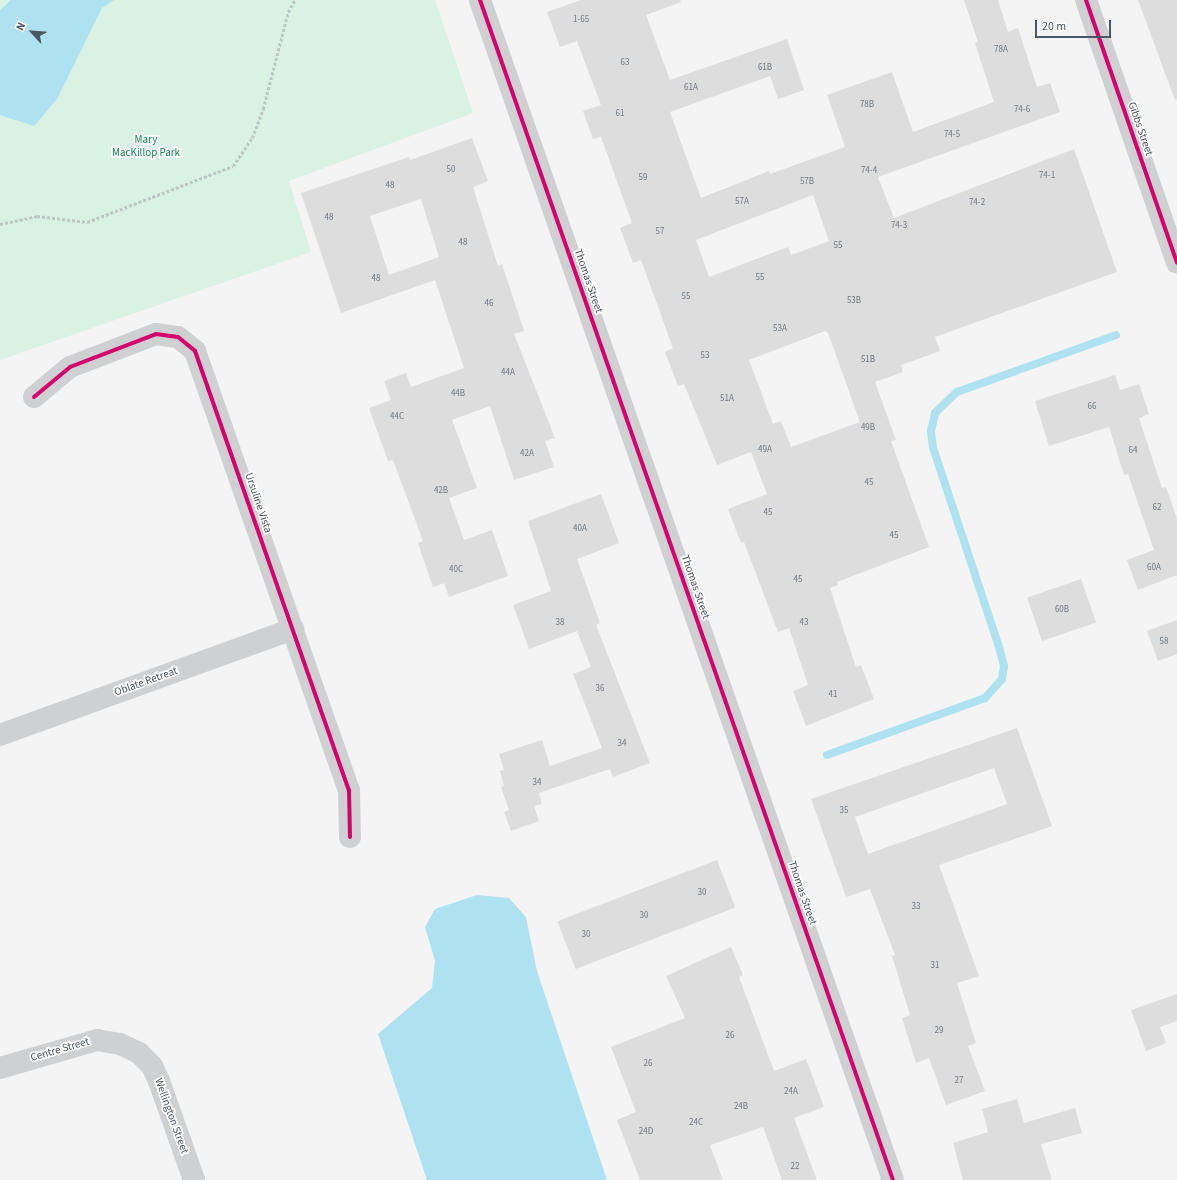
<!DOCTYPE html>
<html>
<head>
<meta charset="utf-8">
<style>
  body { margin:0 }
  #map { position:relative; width:1177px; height:1180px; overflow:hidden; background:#f4f4f4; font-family:"Source Sans 3",sans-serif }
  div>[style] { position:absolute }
  .green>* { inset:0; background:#d9f2e3 }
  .water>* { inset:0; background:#aee2f0 }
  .stream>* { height:8px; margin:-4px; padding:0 4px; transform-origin:4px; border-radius:4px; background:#aee2f0 }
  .building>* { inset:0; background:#ddddde; transform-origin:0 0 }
  .path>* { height:2.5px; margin-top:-1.25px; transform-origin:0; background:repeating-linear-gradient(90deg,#bcc7c4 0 3px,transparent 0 5px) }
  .street>* { height:22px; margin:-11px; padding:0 11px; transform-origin:11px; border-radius:11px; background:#ced0d2 }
  .cycleway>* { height:4px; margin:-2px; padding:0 2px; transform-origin:2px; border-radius:2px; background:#d6006c }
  span { translate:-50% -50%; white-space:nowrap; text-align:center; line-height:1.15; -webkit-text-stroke:3.5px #fff; paint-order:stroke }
  .number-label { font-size:9px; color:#707881 }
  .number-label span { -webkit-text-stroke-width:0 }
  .street-label { font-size:11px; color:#4a5661 }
  .park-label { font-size:11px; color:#17864f }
  .north { position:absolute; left:12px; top:12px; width:40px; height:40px; -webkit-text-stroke:3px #fff; paint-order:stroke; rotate:296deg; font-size:11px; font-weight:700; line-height:16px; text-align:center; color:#4a5661 }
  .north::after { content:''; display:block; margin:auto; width:14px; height:18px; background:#4a5661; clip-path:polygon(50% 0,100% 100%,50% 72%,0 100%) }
  .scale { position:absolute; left:1035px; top:20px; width:76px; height:18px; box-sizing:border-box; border:2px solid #4a5661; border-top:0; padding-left:5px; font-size:12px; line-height:14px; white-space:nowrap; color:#4a5661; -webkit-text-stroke:3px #fff; paint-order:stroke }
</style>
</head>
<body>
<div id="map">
  <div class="green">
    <i style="clip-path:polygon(0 0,435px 0,473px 113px,289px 181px,311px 252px,0 360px)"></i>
  </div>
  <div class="water">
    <i style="clip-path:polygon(11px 0,114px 0,102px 8px,57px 99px,34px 126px,0 115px,0 10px)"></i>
    <i style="clip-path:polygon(477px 895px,509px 898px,526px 917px,537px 971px,607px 1180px,427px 1180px,378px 1034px,432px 988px,435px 961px,425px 927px,435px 909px)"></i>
  </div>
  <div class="stream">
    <i style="left:827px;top:755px;width:168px;rotate:-19.8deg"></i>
    <i style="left:985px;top:698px;width:25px;rotate:-48deg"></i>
    <i style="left:1002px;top:679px;width:13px;rotate:-81deg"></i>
    <i style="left:1004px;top:666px;width:23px;rotate:-105deg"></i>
    <i style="left:998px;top:644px;width:206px;rotate:-108.3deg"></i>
    <i style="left:933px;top:448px;width:17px;rotate:-97deg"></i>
    <i style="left:931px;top:431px;width:18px;rotate:-77deg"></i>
    <i style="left:935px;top:413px;width:30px;rotate:-44deg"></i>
    <i style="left:957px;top:392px;width:169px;rotate:-19.7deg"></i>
  </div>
  <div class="building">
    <i style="clip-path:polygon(evenodd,581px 0,680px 0,681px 2px,646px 15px,670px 80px,787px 39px,804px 90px,778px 99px,770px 76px,670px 112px,701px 198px,769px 171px,770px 174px,845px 147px,827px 95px,892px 72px,913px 132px,994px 102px,975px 43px,978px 42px,964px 0,998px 0,1008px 32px,1018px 28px,1037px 87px,1050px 83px,1060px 112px,878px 177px,894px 218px,1074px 149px,1117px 272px,935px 337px,940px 351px,901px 365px,903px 372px,875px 382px,896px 440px,891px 441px,929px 547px,837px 582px,838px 585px,830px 588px,856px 667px,861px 665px,874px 699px,806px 726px,793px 691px,808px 685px,789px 628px,778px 632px,744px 542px,741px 543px,728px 509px,767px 494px,751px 452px,717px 465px,684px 384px,678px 386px,665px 352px,673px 348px,641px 260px,633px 263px,620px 228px,632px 223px,601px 137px,593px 139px,583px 111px,601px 105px,577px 41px,560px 47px,547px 12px,581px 0,813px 195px,829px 241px,791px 255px,788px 247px,709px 277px,696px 240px,813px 195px,581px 0,825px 331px,828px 333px,860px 422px,791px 447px,781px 421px,773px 424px,749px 360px,825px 331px)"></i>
    <i style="clip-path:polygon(1138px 0,1177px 0,1177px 100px,1175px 100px)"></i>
    <i style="clip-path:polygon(evenodd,472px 138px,488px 181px,473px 187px,498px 266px,502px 264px,524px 331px,514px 334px,555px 438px,545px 441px,554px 467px,514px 480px,490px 406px,452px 420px,477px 488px,449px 498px,464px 540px,492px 530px,508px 576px,449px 597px,444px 583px,433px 587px,418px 543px,423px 541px,393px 460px,388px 461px,369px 408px,391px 400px,384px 381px,406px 373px,411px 387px,464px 368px,435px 280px,341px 313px,301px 193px,409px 157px,410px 160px,472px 138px,421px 199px,439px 257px,389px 275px,370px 216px,421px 199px)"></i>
    <i style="clip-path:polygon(1115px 375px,1120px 390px,1139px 384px,1149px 414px,1139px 418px,1162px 488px,1166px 487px,1177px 519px,1177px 575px,1138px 590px,1127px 560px,1154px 550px,1128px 474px,1124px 475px,1109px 427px,1049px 446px,1035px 401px)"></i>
    <i style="clip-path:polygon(601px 494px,619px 543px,577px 559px,600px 623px,596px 625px,650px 763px,613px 777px,610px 769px,539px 793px,542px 804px,534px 806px,539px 821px,511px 831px,504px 812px,509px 810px,501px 787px,504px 786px,500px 771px,504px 770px,499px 754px,542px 740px,550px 766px,602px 748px,573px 674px,591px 667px,577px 631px,529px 649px,513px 605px,551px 591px,528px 521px)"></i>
    <i style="left:1081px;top:579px;width:46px;height:57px;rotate:71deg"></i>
    <i style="clip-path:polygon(1177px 620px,1177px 654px,1158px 661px,1147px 631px)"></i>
    <i style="clip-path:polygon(evenodd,1017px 728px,1052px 826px,939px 865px,979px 976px,957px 983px,976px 1043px,968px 1046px,985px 1091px,946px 1105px,929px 1058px,916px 1063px,902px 1018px,910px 1015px,892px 956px,895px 955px,870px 889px,846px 897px,811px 799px,1017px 728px,994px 768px,1007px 804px,868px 854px,855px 817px,994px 768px)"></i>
    <i style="left:717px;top:860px;width:51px;height:171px;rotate:69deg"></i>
    <i style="clip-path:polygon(731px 947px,743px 975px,739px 977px,774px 1071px,806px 1059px,824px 1107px,794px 1118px,817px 1180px,782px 1180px,763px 1127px,710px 1145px,723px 1180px,640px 1180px,617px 1120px,636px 1112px,611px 1047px,685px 1018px,666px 976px)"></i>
    <i style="clip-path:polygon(1177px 994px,1177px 1021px,1160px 1027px,1166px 1043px,1146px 1051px,1131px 1010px)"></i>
    <i style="clip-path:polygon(1017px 1099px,1024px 1123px,1075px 1108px,1082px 1133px,1041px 1144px,1052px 1180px,963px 1180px,953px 1143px,988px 1132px,982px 1109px)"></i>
  </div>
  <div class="path">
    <i style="left:0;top:224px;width:38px;rotate:-12deg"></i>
    <i style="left:37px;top:216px;width:50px;rotate:6.8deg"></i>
    <i style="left:87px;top:222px;width:156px;rotate:-21deg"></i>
    <i style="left:233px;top:166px;width:34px;rotate:-56deg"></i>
    <i style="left:252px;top:138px;width:31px;rotate:-69deg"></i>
    <i style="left:263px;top:109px;width:100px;rotate:-75.5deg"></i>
    <i style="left:288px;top:12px;width:14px;rotate:-60deg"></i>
  </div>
  <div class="street">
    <i style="left:480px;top:0;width:1250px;rotate:70.71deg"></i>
    <i style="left:1086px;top:0;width:278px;rotate:70.9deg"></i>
    <i style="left:34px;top:397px;width:47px;rotate:-39.8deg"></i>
    <i style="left:70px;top:367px;width:92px;rotate:-21deg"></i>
    <i style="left:156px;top:334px;width:22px;rotate:8deg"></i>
    <i style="left:178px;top:337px;width:22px;rotate:39deg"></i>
    <i style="left:195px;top:351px;width:465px;rotate:70.7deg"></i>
    <i style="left:349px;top:790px;width:47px;rotate:88.8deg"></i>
    <i style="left:0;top:735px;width:312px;rotate:-19.9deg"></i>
    <i style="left:0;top:1068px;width:101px;rotate:-16.1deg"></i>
    <i style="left:97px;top:1040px;width:23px;rotate:10deg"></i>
    <i style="left:120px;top:1044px;width:21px;rotate:25deg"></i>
    <i style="left:139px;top:1053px;width:18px;rotate:45deg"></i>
    <i style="left:152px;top:1066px;width:17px;rotate:65deg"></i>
    <i style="left:159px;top:1081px;width:105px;rotate:70.5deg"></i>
  </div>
  <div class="cycleway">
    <i style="left:480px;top:0;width:1250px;rotate:70.71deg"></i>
    <i style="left:1086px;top:0;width:278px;rotate:70.9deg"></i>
    <i style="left:34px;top:397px;width:47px;rotate:-39.8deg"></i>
    <i style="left:70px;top:367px;width:92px;rotate:-21deg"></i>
    <i style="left:156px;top:334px;width:22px;rotate:8deg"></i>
    <i style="left:178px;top:337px;width:22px;rotate:39deg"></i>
    <i style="left:195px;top:351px;width:465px;rotate:70.7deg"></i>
    <i style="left:349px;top:790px;width:47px;rotate:88.8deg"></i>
  </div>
  <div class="number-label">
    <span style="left:581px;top:20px">1-65</span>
    <span style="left:1001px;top:50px">78A</span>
    <span style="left:625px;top:63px">63</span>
    <span style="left:765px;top:68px">61B</span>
    <span style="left:691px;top:88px">61A</span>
    <span style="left:867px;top:105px">78B</span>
    <span style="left:1022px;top:110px">74-6</span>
    <span style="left:620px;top:114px">61</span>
    <span style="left:952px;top:135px">74-5</span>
    <span style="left:451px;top:170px">50</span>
    <span style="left:869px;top:171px">74-4</span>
    <span style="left:1047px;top:176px">74-1</span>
    <span style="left:643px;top:178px">59</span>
    <span style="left:807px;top:182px">57B</span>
    <span style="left:390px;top:186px">48</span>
    <span style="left:742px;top:202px">57A</span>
    <span style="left:977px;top:203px">74-2</span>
    <span style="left:329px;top:218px">48</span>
    <span style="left:899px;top:226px">74-3</span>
    <span style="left:660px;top:232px">57</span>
    <span style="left:463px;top:243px">48</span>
    <span style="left:838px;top:246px">55</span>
    <span style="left:760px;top:278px">55</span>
    <span style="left:376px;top:279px">48</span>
    <span style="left:686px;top:297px">55</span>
    <span style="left:854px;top:301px">53B</span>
    <span style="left:489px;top:304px">46</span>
    <span style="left:780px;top:329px">53A</span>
    <span style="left:705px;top:356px">53</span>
    <span style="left:868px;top:360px">51B</span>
    <span style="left:508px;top:373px">44A</span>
    <span style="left:458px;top:394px">44B</span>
    <span style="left:727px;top:399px">51A</span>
    <span style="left:1092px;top:407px">66</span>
    <span style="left:397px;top:417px">44C</span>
    <span style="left:868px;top:428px">49B</span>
    <span style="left:765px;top:450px">49A</span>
    <span style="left:1133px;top:451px">64</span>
    <span style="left:527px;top:454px">42A</span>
    <span style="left:869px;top:483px">45</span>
    <span style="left:441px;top:491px">42B</span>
    <span style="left:1157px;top:508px">62</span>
    <span style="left:768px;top:513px">45</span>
    <span style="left:580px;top:529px">40A</span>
    <span style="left:894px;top:536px">45</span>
    <span style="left:1154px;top:568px">60A</span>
    <span style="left:456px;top:570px">40C</span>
    <span style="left:798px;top:580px">45</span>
    <span style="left:1062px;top:610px">60B</span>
    <span style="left:560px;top:623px">38</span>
    <span style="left:804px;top:623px">43</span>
    <span style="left:1164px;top:642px">58</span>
    <span style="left:600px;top:689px">36</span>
    <span style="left:833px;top:695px">41</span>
    <span style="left:622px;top:744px">34</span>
    <span style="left:537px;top:783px">34</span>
    <span style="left:844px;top:811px">35</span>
    <span style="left:702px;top:893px">30</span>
    <span style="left:916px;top:907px">33</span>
    <span style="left:644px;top:916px">30</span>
    <span style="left:586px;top:935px">30</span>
    <span style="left:935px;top:966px">31</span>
    <span style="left:939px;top:1031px">29</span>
    <span style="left:730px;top:1036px">26</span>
    <span style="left:648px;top:1064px">26</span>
    <span style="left:959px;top:1081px">27</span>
    <span style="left:791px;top:1092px">24A</span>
    <span style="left:741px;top:1107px">24B</span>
    <span style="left:696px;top:1123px">24C</span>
    <span style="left:646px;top:1132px">24D</span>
    <span style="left:795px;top:1167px">22</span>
  </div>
  <div class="street-label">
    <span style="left:1140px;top:129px;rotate:71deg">Gibbs Street</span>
    <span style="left:588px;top:281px;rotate:71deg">Thomas Street</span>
    <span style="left:258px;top:503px;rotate:71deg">Ursuline Vista</span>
    <span style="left:695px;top:587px;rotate:71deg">Thomas Street</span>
    <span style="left:146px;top:682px;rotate:-20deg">Oblate Retreat</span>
    <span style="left:802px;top:893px;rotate:71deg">Thomas Street</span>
    <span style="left:60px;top:1050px;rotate:-16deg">Centre Street</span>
    <span style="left:171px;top:1116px;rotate:70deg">Wellington Street</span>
  </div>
  <div class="park-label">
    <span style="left:146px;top:147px">Mary<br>MacKillop Park</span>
  </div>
  <div class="north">N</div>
  <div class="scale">20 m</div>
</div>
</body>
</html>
